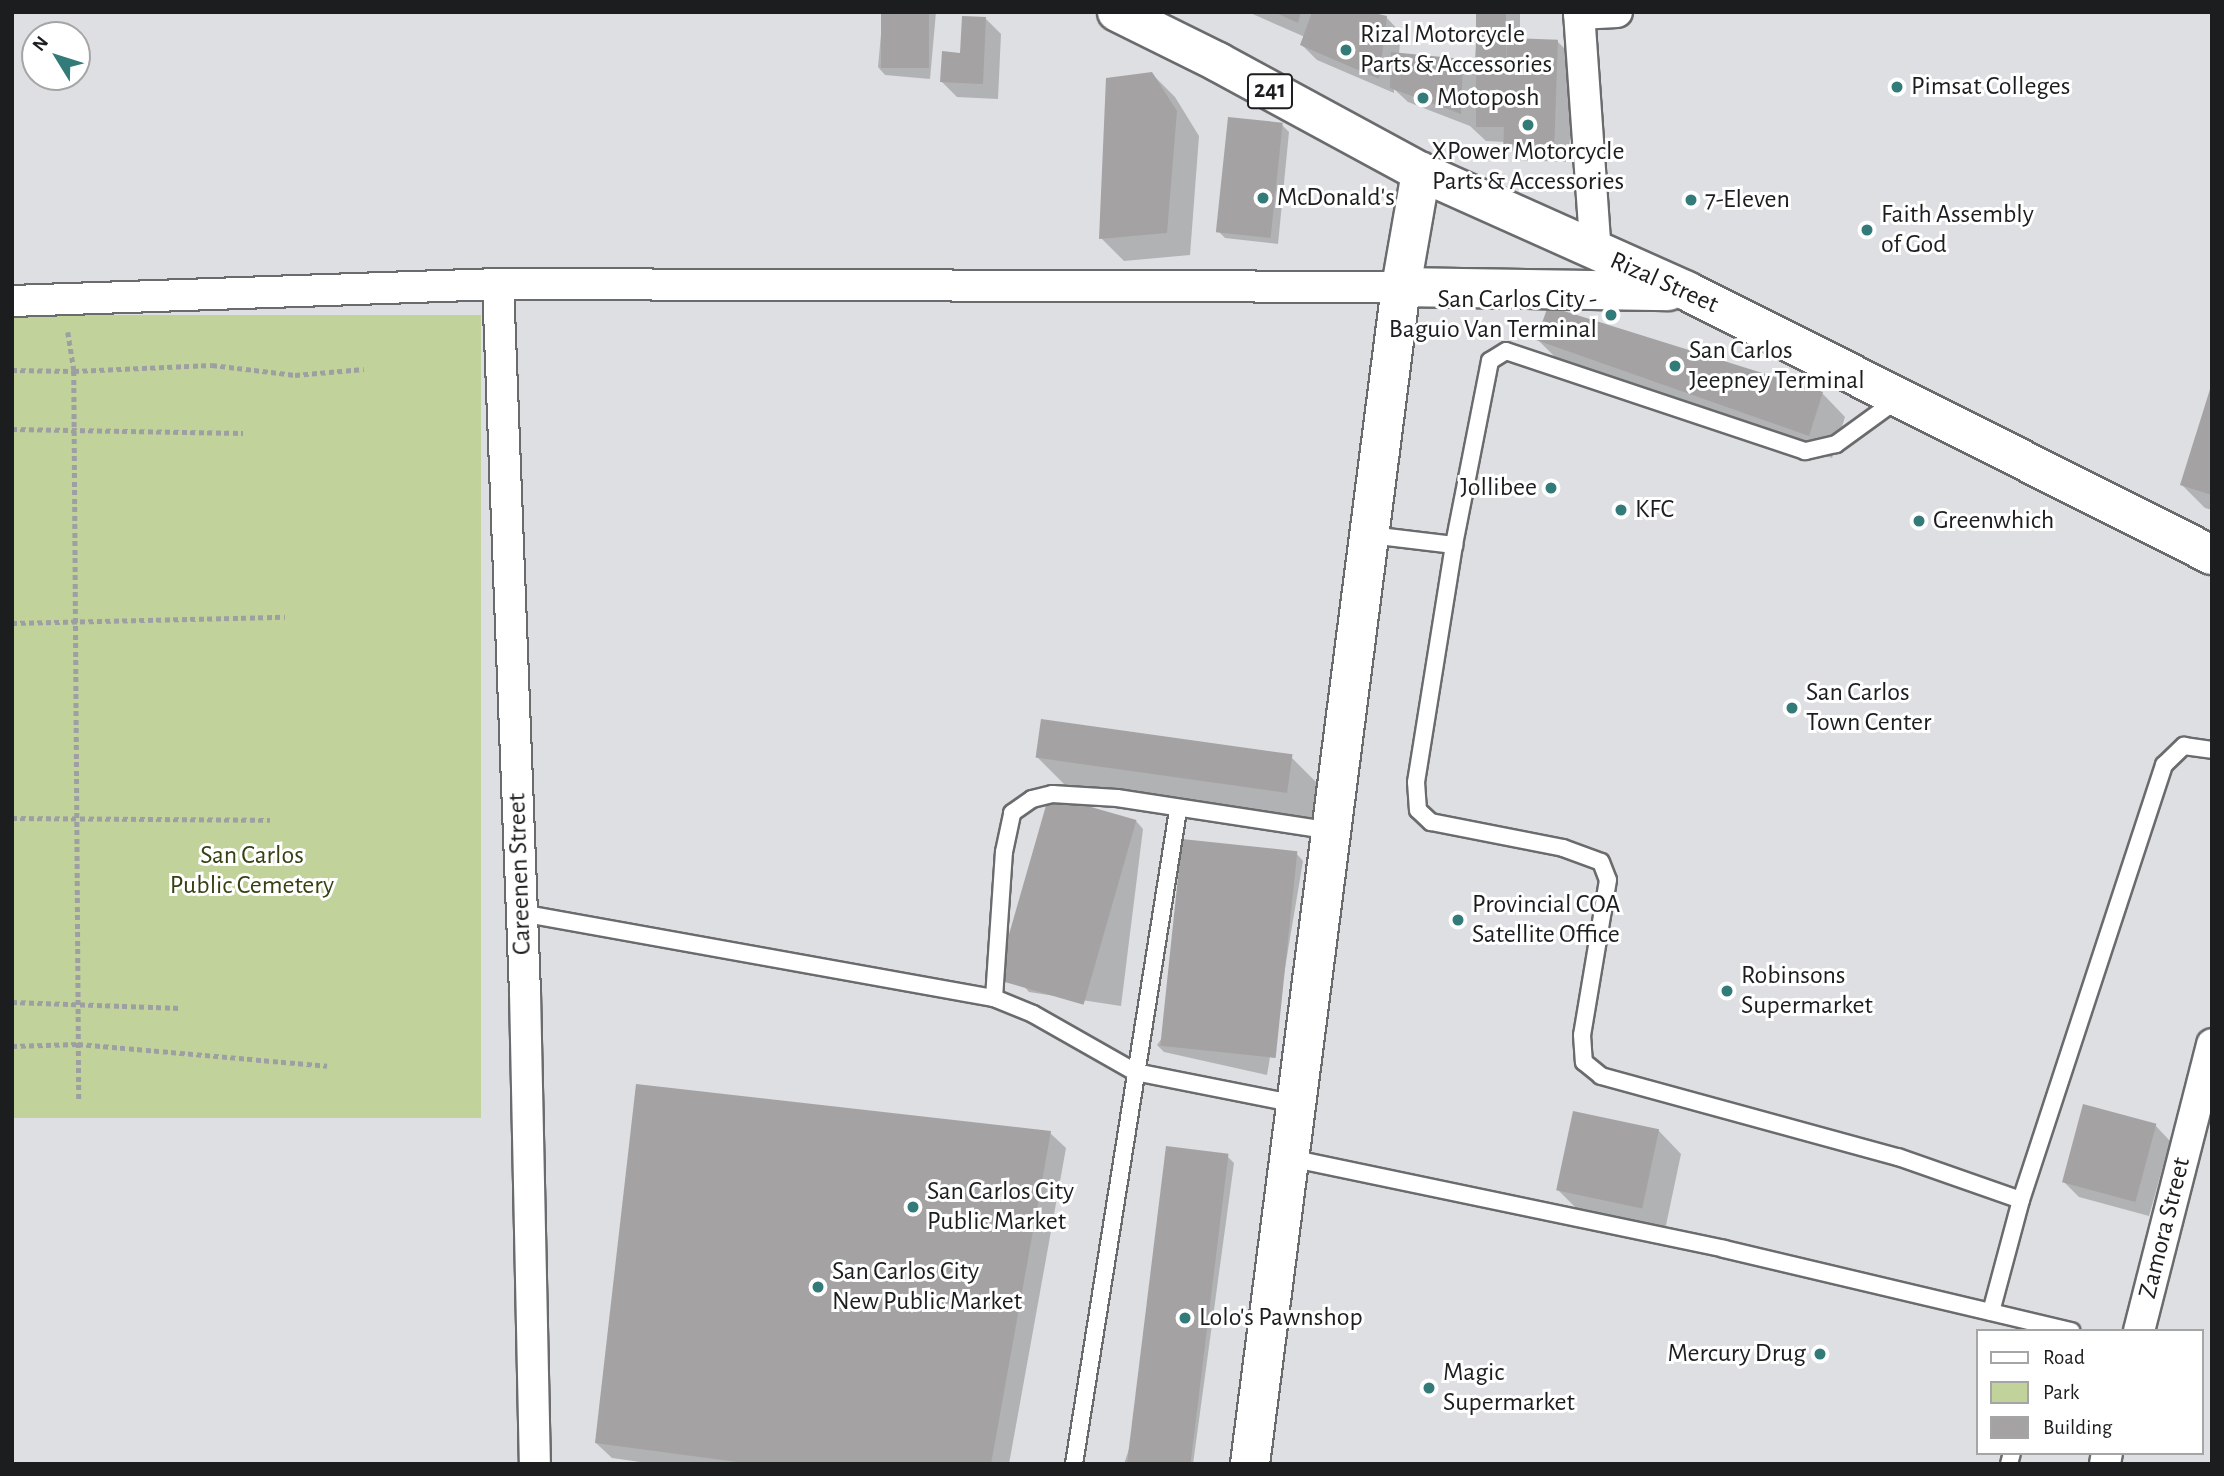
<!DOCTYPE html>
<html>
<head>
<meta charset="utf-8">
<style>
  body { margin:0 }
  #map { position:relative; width:2224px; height:1476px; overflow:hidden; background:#dedfe2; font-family:"Alegreya Sans",sans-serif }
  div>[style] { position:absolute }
  .green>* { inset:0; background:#c1d29a; transform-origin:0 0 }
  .shadow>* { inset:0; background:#0003 }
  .building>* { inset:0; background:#a5a2a3; transform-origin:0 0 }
  .path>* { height:4.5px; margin-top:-2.25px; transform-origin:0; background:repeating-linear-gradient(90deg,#9e9fa2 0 5px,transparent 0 8.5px) }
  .roads { filter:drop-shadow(2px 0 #696b6d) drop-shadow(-2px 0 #696b6d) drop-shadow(0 2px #696b6d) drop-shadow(0 -2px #696b6d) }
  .lane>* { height:16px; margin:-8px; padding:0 8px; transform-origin:8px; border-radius:8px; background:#fff }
  .street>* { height:30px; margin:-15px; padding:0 15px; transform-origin:15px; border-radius:15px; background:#fff }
  .primary>* { height:38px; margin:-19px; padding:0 19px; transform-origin:19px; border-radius:19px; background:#fff }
  .dots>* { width:19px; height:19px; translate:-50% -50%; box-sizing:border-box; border:4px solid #fff; border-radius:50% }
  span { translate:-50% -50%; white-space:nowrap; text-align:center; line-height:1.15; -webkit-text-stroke:6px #fff; paint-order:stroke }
  .shield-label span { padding:2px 5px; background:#fff; border:2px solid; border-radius:5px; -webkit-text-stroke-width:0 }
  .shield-label { font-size:24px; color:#1c1d1e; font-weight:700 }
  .poi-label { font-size:26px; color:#1c1d1e }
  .left { translate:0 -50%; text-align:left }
  .right { translate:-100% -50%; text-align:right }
  .street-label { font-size:26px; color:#1c1d1e }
  .park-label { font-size:26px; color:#354111 }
  .frame { position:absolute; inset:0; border:14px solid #1c1d1e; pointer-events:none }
  .legend { position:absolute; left:1976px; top:1329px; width:228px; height:126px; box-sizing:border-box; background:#fff; border:2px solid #a4a5a5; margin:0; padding:9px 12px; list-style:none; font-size:21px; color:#1c1d1e }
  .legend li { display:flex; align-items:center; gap:14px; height:35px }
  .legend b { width:35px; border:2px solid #a4a5a5 }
  .north { position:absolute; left:21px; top:21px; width:70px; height:70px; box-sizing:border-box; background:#fff; border:2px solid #a4a5a5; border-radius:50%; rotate:308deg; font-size:19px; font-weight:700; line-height:28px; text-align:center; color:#1c1d1e }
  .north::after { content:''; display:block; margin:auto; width:24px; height:32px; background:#327b78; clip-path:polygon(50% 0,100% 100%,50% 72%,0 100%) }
</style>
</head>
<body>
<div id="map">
  <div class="green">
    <i style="left:12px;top:315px;width:469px;height:803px"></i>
  </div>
  <div class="shadow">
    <i style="clip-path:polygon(883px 12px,936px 12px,930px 79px,885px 75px,878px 67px)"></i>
    <i style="clip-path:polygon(1248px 12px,1361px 12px,1386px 17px,1401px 33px,1399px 54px,1462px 61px,1474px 72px,1478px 12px,1520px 12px,1520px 41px,1558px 42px,1573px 57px,1569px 162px,1520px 160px,1505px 142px,1486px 141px,1470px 126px,1408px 102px,1394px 89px,1394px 93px,1317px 60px,1302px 45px,1305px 37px)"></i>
    <i style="clip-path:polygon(986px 19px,1001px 34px,998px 99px,957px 97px,942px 82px)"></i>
    <i style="clip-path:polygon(1152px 74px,1175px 97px,1199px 136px,1190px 255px,1124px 261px,1101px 238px)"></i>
    <i style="clip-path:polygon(1282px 125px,1289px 132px,1278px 244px,1225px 238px,1218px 231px)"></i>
    <i style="clip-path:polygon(1538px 340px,1822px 393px,1845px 417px,1832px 458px,1561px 363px)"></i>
    <i style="clip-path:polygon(2212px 390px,2212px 510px,2205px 508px,2182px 485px)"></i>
    <i style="clip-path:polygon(1037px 757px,1292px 758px,1322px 788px,1316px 823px,1067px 787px)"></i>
    <i style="clip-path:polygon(1136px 821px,1143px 829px,1121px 1006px,1029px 992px,1022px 984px)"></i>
    <i style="clip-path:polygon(1296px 853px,1303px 861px,1267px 1075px,1164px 1052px,1157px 1045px)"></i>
    <i style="clip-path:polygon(2155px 1125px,2170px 1141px,2149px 1216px,2079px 1197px,2064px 1182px)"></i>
    <i style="clip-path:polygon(1658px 1130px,1681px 1154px,1665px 1230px,1581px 1213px,1558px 1190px)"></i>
    <i style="clip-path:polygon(1050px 1133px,1066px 1148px,1009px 1464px,654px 1464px,612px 1458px,596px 1443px)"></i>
    <i style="clip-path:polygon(1227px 1156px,1234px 1163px,1193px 1464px,1124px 1464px)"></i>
  </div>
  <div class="building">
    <i style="left:881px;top:12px;width:48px;height:56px"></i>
    <i style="clip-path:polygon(1274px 12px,1301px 12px,1298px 23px)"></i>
    <i style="clip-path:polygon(1312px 12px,1370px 12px,1387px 16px,1379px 79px,1300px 45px)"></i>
    <i style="left:1476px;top:12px;width:30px;height:115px"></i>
    <i style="clip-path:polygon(962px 16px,986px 17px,983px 84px,940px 82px,942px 51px,960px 53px)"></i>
    <i style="left:1507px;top:38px;width:51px;height:108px;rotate:2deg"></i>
    <i style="clip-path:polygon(1391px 52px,1463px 59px,1461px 114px,1390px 88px)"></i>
    <i style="clip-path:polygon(1152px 72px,1177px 111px,1167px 233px,1099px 239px,1106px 78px)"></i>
    <i style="left:1228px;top:117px;width:55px;height:116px;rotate:6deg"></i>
    <i style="clip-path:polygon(1548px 306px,1823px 392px,1809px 436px,1536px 340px)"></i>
    <i style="clip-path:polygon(2211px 386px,2212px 386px,2212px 495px,2180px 485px)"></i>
    <i style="left:1041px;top:719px;width:254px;height:39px;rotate:8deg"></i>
    <i style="left:1049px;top:795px;width:91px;height:192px;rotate:16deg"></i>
    <i style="left:1182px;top:839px;width:116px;height:208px;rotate:6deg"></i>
    <i style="clip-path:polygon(636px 1084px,1051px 1131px,991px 1464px,752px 1464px,595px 1443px)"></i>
    <i style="left:2083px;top:1104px;width:76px;height:81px;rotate:15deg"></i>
    <i style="left:1573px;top:1111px;width:88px;height:81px;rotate:12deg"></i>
    <i style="left:1166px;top:1146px;width:63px;height:321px;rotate:7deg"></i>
  </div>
  <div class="path">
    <i style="left:68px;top:332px;width:39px;rotate:81deg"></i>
    <i style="left:74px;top:371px;width:729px;rotate:89.61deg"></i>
    <i style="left:12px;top:370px;width:62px;rotate:0.9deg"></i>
    <i style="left:74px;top:371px;width:138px;rotate:-2.5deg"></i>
    <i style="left:212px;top:365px;width:84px;rotate:6.9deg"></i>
    <i style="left:295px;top:375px;width:69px;rotate:-5deg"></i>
    <i style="left:12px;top:429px;width:231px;rotate:1deg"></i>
    <i style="left:12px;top:623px;width:273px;rotate:-1.3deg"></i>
    <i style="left:12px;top:818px;width:258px;rotate:0.4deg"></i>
    <i style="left:12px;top:1002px;width:169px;rotate:2deg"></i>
    <i style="left:12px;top:1046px;width:66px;rotate:-1.7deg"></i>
    <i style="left:78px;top:1044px;width:250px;rotate:5deg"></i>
  </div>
  <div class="roads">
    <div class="lane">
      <i style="left:1898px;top:399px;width:77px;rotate:144deg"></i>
      <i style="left:1836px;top:444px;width:32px;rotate:167deg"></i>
      <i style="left:1805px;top:451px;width:315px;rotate:-161.5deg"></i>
      <i style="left:1506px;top:351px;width:19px;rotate:148deg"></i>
      <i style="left:1490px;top:361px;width:187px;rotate:101.1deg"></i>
      <i style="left:1454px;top:545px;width:240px;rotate:99.1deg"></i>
      <i style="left:1416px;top:782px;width:28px;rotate:86deg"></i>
      <i style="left:1418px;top:810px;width:18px;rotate:43deg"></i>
      <i style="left:1431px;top:822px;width:135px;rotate:11.1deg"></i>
      <i style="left:1563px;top:848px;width:40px;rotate:20.2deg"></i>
      <i style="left:1601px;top:862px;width:19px;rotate:69deg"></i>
      <i style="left:1608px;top:880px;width:157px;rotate:99.5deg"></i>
      <i style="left:1582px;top:1035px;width:27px;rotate:86deg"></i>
      <i style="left:1584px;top:1062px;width:22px;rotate:39deg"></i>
      <i style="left:1601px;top:1076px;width:308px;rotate:15.3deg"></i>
      <i style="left:1898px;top:1157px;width:130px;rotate:19.3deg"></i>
      <i style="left:2021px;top:1200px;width:116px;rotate:105deg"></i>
      <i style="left:1370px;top:535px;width:85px;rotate:6.8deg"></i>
      <i style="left:521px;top:913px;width:481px;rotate:10.2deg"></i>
      <i style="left:994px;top:998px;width:42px;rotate:22.3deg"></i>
      <i style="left:1033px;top:1014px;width:117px;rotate:29.6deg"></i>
      <i style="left:1135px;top:1072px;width:165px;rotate:11.2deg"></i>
      <i style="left:994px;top:998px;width:146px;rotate:-86.1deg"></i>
      <i style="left:1004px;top:852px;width:40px;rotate:-78deg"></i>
      <i style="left:1012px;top:813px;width:24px;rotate:-35deg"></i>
      <i style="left:1032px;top:799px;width:21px;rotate:-14deg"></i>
      <i style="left:1052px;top:794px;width:65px;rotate:3.5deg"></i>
      <i style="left:1117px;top:798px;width:218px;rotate:8.7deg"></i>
      <i style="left:1290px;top:1158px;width:443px;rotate:11.8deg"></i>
      <i style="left:1724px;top:1249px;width:357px;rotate:13.3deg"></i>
      <i style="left:2021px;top:1200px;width:458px;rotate:-71.8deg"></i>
      <i style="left:2164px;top:765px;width:28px;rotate:-44deg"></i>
      <i style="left:2184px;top:746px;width:28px;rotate:8deg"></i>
      <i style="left:1074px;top:1464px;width:662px;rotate:-80.96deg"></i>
      <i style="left:2009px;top:1464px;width:11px;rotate:-75deg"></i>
    </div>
    <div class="street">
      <i style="left:1579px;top:12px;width:242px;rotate:86deg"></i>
      <i style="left:1579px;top:14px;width:38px;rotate:-3deg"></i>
      <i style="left:498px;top:284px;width:709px;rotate:87.82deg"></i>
      <i style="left:525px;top:992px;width:472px;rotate:88.8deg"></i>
      <i style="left:12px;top:301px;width:486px;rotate:-2deg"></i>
      <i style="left:498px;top:284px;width:903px;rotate:0.19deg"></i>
      <i style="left:2139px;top:1331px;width:296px;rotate:-75.7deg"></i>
      <i style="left:2105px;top:1464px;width:11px;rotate:-80deg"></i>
    </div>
    <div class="primary">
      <i style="left:1117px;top:12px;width:113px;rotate:26.3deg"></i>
      <i style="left:1218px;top:62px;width:231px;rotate:28.5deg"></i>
      <i style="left:1421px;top:172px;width:291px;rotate:24.1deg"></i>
      <i style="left:1687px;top:291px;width:588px;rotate:26.7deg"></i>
      <i style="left:1401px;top:287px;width:267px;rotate:0.9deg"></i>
      <i style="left:1250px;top:1464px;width:1187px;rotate:-82.69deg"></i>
      <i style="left:1401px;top:287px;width:117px;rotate:-80.1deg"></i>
    </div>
  </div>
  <div class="dots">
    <i style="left:1346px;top:50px;background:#327b78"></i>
    <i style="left:1897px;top:87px;background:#327b78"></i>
    <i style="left:1423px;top:98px;background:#327b78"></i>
    <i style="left:1528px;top:125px;background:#327b78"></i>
    <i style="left:1263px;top:198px;background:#327b78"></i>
    <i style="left:1691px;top:200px;background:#327b78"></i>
    <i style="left:1867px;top:230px;background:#327b78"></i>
    <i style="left:1611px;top:315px;background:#327b78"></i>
    <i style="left:1675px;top:366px;background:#327b78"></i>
    <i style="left:1551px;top:488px;background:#327b78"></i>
    <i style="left:1621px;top:510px;background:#327b78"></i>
    <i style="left:1919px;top:521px;background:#327b78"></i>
    <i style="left:1792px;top:708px;background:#327b78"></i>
    <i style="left:1458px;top:920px;background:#327b78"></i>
    <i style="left:1727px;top:991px;background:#327b78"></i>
    <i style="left:913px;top:1207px;background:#327b78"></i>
    <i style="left:818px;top:1287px;background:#327b78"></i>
    <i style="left:1185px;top:1318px;background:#327b78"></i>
    <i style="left:1820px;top:1354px;background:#327b78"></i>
    <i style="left:1429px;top:1388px;background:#327b78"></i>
  </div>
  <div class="shield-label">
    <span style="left:1270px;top:91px">241</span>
  </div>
  <div class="poi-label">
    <span class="left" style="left:1360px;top:50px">Rizal Motorcycle<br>Parts &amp; Accessories</span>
    <span class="left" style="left:1911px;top:87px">Pimsat Colleges</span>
    <span class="left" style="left:1437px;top:98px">Motoposh</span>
    <span style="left:1528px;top:167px">XPower Motorcycle<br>Parts &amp; Accessories</span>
    <span class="left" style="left:1277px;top:198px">McDonald's</span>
    <span class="left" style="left:1705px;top:200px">7-Eleven</span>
    <span class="left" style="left:1881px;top:230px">Faith Assembly<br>of God</span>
    <span class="right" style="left:1597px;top:315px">San Carlos City -<br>Baguio Van Terminal</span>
    <span class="left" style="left:1689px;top:366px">San Carlos<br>Jeepney Terminal</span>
    <span class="right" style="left:1537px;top:488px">Jollibee</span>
    <span class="left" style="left:1635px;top:510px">KFC</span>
    <span class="left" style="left:1933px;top:521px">Greenwhich</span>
    <span class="left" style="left:1806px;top:708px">San Carlos<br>Town Center</span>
    <span class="left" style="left:1472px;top:920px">Provincial COA<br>Satellite Office</span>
    <span class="left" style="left:1741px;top:991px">Robinsons<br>Supermarket</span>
    <span class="left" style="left:927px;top:1207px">San Carlos City<br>Public Market</span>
    <span class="left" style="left:832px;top:1287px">San Carlos City<br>New Public Market</span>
    <span class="left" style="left:1199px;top:1318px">Lolo's Pawnshop</span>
    <span class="right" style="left:1806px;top:1354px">Mercury Drug</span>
    <span class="left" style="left:1443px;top:1388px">Magic<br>Supermarket</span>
  </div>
  <div class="street-label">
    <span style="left:1664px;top:283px;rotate:24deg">Rizal Street</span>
    <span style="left:520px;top:874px;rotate:-92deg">Careenen Street</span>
    <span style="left:2165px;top:1228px;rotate:-76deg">Zamora Street</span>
  </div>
  <div class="park-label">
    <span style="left:252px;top:871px">San Carlos<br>Public Cemetery</span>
  </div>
  <div class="frame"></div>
  <ul class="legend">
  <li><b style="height:9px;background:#fff"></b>Road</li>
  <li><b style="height:19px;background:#c1d29a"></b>Park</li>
  <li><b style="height:19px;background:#a5a2a3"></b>Building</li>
  </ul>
  <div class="north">N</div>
</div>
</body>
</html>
